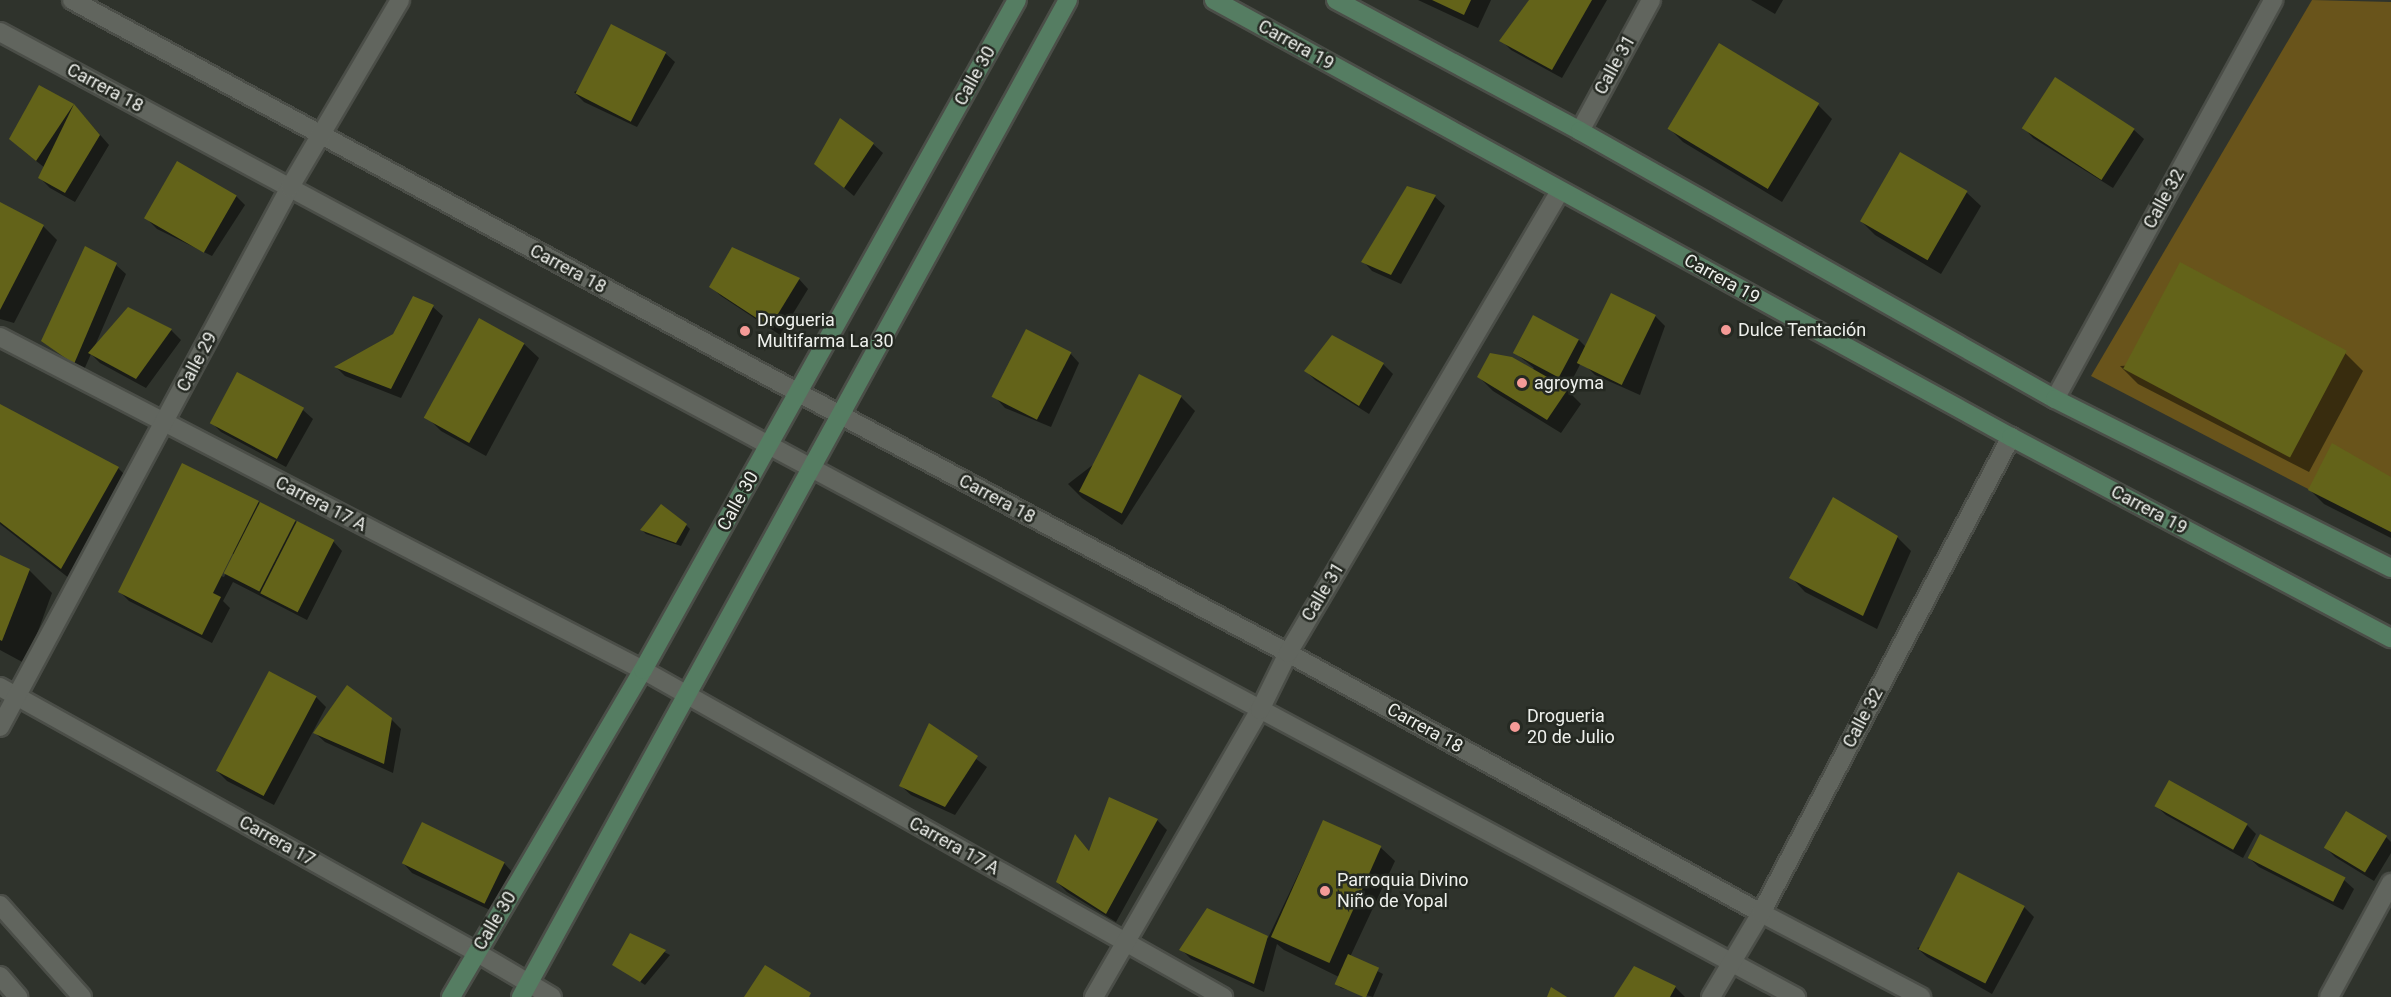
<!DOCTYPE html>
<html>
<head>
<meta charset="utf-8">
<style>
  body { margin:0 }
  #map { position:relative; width:2391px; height:997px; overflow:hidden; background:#2f332c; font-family:Roboto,sans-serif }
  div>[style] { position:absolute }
  .green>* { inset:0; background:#69541b }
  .shadow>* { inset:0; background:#0007 }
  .building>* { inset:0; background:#636319; transform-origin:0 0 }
  .roads { filter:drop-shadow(2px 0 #4b4e48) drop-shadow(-2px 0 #4b4e48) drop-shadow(0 2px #4b4e48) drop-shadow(0 -2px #4b4e48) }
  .minor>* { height:18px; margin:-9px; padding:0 9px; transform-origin:9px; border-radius:9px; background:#61655e }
  .tertiary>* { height:18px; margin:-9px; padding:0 9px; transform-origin:9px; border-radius:9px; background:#61655e }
  .secondary>* { height:18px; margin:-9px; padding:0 9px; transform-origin:9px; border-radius:9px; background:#557d62 }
  .dots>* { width:16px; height:16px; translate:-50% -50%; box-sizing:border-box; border:3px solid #252922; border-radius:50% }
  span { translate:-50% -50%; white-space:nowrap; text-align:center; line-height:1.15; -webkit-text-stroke:5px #252922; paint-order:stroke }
  .street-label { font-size:18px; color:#eef0ec }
  .poi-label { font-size:18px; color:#eef0ec }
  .left { translate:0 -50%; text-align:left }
</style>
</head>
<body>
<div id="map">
  <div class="green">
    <i style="clip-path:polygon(2312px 0,2391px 2px,2391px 532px,2091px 376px)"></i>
  </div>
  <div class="shadow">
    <i style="clip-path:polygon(1418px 0,1491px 0,1478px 28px)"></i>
    <i style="clip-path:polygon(1530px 0,1607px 0,1562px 78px,1511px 50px,1501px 40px)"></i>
    <i style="clip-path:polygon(1751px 0,1783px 0,1775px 14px)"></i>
    <i style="clip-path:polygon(665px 53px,675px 62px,637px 127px,584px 102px,574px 92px)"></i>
    <i style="clip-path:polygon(2055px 79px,2134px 130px,2144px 139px,2113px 188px,2033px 138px,2024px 128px)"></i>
    <i style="clip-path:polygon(40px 87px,74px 105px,109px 145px,75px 202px,50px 188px,40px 178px,45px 168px,20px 148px)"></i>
    <i style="clip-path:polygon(1818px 105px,1832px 119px,1782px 202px,1683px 142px,1669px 128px)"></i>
    <i style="clip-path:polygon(873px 144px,883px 153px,854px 196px,816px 164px)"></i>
    <i style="clip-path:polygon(1901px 154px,1966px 192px,1981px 206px,1941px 274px,1875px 235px,1861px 221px)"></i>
    <i style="clip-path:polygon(1407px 188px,1435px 197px,1445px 206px,1401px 284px,1372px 271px,1363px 261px)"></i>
    <i style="clip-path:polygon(236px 196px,245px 205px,212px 256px,157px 229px,147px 219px)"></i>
    <i style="clip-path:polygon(0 204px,43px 226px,57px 240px,14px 323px,0 319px)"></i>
    <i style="clip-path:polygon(85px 248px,116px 265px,126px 274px,94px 348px,128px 309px,171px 330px,181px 340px,146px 388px,100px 363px,91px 354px,83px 372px,43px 340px)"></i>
    <i style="clip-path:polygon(799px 279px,808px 289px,780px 335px,721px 296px,711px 287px)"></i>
    <i style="clip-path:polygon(414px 298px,433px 307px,443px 316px,401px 398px,345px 376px,336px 367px,395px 335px)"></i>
    <i style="clip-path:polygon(1655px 316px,1665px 326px,1640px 395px,1595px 375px,1585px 365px)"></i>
    <i style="clip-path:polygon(1579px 340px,1588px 349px,1567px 390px,1581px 404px,1561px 433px,1493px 391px,1479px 377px,1532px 370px,1534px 368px,1515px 353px)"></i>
    <i style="clip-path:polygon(524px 344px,539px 358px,486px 456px,441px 431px,427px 417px)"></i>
    <i style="clip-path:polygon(1070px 353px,1079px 363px,1051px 427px,1005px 408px,996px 398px)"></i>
    <i style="clip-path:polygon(2345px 353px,2363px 371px,2309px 472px,2138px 384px,2120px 366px)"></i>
    <i style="clip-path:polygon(1383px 364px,1393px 374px,1369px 414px,1315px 380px,1306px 371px)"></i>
    <i style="clip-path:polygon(237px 374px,303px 410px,313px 419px,286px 467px,221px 432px,211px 422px)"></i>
    <i style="clip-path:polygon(1181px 397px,1195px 411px,1122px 525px,1082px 498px,1068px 484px)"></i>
    <i style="clip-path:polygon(0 406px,118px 468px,136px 486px,79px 586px,0 524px)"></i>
    <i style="clip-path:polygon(2391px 479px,2391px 538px,2324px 504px,2310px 490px)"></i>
    <i style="clip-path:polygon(evenodd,258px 502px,333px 541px,342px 551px,307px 620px,233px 582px,223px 601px,230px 608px,212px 643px,129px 601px,119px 591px,258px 502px,231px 553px,235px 555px,224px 577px,221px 576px,231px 553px)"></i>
    <i style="clip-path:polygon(686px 525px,690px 529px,681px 546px,646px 534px,642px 530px)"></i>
    <i style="clip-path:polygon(1897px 537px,1911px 551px,1877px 629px,1805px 592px,1791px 577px)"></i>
    <i style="clip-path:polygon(0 557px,29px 570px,52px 593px,26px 664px,0 650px)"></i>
    <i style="clip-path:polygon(316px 697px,326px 707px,274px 805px,227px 781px,217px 771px)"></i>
    <i style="clip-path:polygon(391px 719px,401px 729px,393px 773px,325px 742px,315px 733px)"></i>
    <i style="clip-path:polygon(930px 725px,987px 767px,955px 815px,911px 795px,901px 786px)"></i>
    <i style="clip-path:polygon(2156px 806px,2247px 825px,2256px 834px,2243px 858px,2166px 815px)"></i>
    <i style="clip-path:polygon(1157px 820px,1167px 830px,1116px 922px,1067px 892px,1057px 882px,1076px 836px,1090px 852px)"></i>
    <i style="clip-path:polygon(1323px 822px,1380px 847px,1395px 861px,1350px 957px,1383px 974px,1373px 997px,1341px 988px,1336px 983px,1339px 977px,1284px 950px,1277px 944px,1264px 992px,1191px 959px,1181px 949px,1207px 910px,1268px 938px)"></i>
    <i style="clip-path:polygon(2386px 837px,2391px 842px,2391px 853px,2374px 881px,2335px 857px,2326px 848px)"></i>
    <i style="clip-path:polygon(2249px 858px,2344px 880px,2354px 889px,2343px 910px,2259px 867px)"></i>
    <i style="clip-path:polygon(403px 863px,504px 863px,513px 873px,494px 912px,412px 873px)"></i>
    <i style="clip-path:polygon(2024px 907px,2034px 917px,1992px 994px,1927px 957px,1917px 948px)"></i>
    <i style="clip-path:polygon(631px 935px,670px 955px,645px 985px,614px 964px)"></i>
    <i style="clip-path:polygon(1675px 987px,1685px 997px,1616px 997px)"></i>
  </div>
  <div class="building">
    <i style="clip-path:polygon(1432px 0,1471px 0,1464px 15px)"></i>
    <i style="clip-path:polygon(1529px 0,1592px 0,1552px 70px,1499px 41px)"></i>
    <i style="left:611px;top:24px;width:62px;height:78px;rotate:27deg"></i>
    <i style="left:1719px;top:43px;width:117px;height:100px;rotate:31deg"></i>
    <i style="left:2055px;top:77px;width:95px;height:61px;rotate:33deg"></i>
    <i style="clip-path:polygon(39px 85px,74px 104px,36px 161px,9px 139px)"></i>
    <i style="clip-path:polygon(74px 104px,100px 135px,65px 193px,38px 178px)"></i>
    <i style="clip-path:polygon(840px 118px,874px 143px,844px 188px,814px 164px)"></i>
    <i style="left:1900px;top:152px;width:78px;height:80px;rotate:30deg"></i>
    <i style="left:177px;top:161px;width:69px;height:66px;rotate:30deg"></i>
    <i style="clip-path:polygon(1407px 186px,1436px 195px,1391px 275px,1361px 262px)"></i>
    <i style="clip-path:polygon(0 202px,44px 225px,0 310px)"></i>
    <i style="clip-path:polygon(85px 246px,117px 263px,74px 364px,41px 341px)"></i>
    <i style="clip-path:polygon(732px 247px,800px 278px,770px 327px,709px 287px)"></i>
    <i style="left:2180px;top:262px;width:189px;height:121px;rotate:28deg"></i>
    <i style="left:1611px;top:293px;width:50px;height:78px;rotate:26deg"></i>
    <i style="clip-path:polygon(413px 296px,434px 305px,391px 389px,334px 367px,393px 334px)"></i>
    <i style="clip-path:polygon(128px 307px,172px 329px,136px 379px,88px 353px)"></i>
    <i style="left:1533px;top:315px;width:52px;height:43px;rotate:28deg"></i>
    <i style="left:479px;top:318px;width:52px;height:114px;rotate:29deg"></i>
    <i style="left:1026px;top:329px;width:51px;height:76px;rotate:27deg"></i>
    <i style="clip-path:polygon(1332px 335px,1384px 363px,1359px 406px,1304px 371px)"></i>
    <i style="clip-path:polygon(1490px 353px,1512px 357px,1568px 389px,1547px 420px,1477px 377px)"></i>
    <i style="left:237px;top:372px;width:76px;height:58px;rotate:28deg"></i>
    <i style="left:1139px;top:374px;width:48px;height:132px;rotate:27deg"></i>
    <i style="clip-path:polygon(0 404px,119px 467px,61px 569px,0 522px)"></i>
    <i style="clip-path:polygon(2332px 443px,2391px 477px,2391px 532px,2308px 490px)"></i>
    <i style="clip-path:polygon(182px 463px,259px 501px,213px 593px,221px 597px,202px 635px,118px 592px)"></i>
    <i style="clip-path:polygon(1833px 497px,1898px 536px,1863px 616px,1789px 578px)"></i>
    <i style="left:260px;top:502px;width:40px;height:80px;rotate:27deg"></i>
    <i style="clip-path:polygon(661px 504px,687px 524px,676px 543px,640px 530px)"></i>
    <i style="left:297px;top:521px;width:42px;height:81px;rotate:27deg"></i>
    <i style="clip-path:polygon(0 555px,30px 569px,2px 641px,0 640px)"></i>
    <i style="left:269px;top:671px;width:54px;height:113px;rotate:28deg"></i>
    <i style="clip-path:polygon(347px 685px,392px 718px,384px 764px,313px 733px)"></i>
    <i style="clip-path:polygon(929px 723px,978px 756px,945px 807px,899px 786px)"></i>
    <i style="left:2169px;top:780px;width:90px;height:30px;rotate:29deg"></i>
    <i style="clip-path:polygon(1109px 797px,1158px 819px,1106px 914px,1056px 882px,1075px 834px,1089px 851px)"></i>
    <i style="left:2346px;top:811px;width:48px;height:43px;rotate:31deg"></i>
    <i style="left:1323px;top:820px;width:64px;height:128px;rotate:24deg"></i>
    <i style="left:422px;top:822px;width:92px;height:46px;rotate:26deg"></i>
    <i style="left:2260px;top:834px;width:96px;height:27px;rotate:27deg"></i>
    <i style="left:1958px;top:872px;width:75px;height:87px;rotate:27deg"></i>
    <i style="clip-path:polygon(1207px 908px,1268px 936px,1254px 984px,1179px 950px)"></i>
    <i style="clip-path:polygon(630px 933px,666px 950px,640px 982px,612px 965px)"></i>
    <i style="left:1348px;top:954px;width:34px;height:33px;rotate:24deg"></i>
    <i style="clip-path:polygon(765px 965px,811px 993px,809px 997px,744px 997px)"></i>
    <i style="clip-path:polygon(1634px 966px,1676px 986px,1670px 997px,1614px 997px)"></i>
    <i style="clip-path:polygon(1551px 987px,1567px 997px,1547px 997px)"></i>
  </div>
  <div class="roads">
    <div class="minor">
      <i style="left:72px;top:0;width:824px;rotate:28.4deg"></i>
      <i style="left:797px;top:392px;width:556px;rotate:27.99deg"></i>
      <i style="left:1288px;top:653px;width:540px;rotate:28.8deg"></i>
      <i style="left:1761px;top:913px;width:181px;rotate:27.7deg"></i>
      <i style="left:0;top:32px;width:2039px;rotate:28.25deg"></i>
      <i style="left:1580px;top:131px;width:149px;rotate:-61.5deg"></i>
      <i style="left:0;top:337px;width:724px;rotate:27.38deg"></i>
      <i style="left:643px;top:670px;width:666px;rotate:29.41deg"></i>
      <i style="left:2055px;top:399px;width:455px;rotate:-61.3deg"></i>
      <i style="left:0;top:687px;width:545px;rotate:29.11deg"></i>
      <i style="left:476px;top:952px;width:88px;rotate:30.6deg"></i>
      <i style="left:0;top:727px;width:613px;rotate:-61.76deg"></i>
      <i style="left:290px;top:187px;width:217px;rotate:-59.5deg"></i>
      <i style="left:1094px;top:997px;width:332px;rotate:-60deg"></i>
      <i style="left:1260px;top:710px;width:64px;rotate:-63.8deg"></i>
      <i style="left:1288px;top:653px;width:536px;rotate:-59.51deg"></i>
      <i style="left:1711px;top:997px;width:98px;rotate:-59.2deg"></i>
      <i style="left:1761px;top:913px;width:538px;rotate:-62.29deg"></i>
      <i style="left:2329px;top:997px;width:130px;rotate:-61.5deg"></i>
    </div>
    <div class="tertiary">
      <i style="left:0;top:905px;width:123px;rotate:48.3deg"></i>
      <i style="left:0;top:976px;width:28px;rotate:49deg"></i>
    </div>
    <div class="secondary">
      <i style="left:1214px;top:0;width:909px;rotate:28.74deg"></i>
      <i style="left:2011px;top:437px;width:430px;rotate:27.9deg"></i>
      <i style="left:1336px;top:0;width:277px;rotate:28.2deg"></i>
      <i style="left:1580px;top:131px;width:545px;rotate:29.43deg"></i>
      <i style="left:2055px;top:399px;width:376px;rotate:26.7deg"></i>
      <i style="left:451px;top:997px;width:379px;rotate:-59.6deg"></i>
      <i style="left:643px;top:670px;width:767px;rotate:-60.83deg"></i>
      <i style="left:521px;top:997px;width:1137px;rotate:-61.25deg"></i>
    </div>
  </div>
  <div class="dots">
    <i style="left:1726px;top:330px;background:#f59b97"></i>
    <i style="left:745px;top:331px;background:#f59b97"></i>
    <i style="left:1522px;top:383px;background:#f59b97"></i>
    <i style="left:1515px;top:727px;background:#f59b97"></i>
    <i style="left:1325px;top:891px;background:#f59b97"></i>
  </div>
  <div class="street-label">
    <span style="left:1296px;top:45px;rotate:29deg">Carrera 19</span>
    <span style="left:1615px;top:65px;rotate:-61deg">Calle 31</span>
    <span style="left:975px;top:76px;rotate:-61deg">Calle 30</span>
    <span style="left:105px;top:88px;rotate:28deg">Carrera 18</span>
    <span style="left:2164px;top:199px;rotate:-61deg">Calle 32</span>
    <span style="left:568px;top:269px;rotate:28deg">Carrera 18</span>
    <span style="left:1722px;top:279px;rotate:29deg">Carrera 19</span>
    <span style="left:197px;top:362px;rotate:-62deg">Calle 29</span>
    <span style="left:997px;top:499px;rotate:28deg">Carrera 18</span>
    <span style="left:738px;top:501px;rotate:-61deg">Calle 30</span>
    <span style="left:321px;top:504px;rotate:27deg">Carrera 17 A</span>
    <span style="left:2149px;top:510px;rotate:28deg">Carrera 19</span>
    <span style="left:1323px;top:592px;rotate:-59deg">Calle 31</span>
    <span style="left:1863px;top:718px;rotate:-62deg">Calle 32</span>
    <span style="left:1425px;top:728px;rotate:29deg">Carrera 18</span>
    <span style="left:277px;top:841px;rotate:29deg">Carrera 17</span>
    <span style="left:954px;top:846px;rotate:29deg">Carrera 17 A</span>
    <span style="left:495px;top:921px;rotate:-59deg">Calle 30</span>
  </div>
  <div class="poi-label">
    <span class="left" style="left:757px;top:331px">Drogueria<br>Multifarma La 30</span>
    <span class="left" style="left:1738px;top:330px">Dulce Tentación</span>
    <span class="left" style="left:1534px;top:383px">agroyma</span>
    <span class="left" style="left:1527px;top:727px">Drogueria<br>20 de Julio</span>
    <span class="left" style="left:1337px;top:891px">Parroquia Divino<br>Niño de Yopal</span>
  </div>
</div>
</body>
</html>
